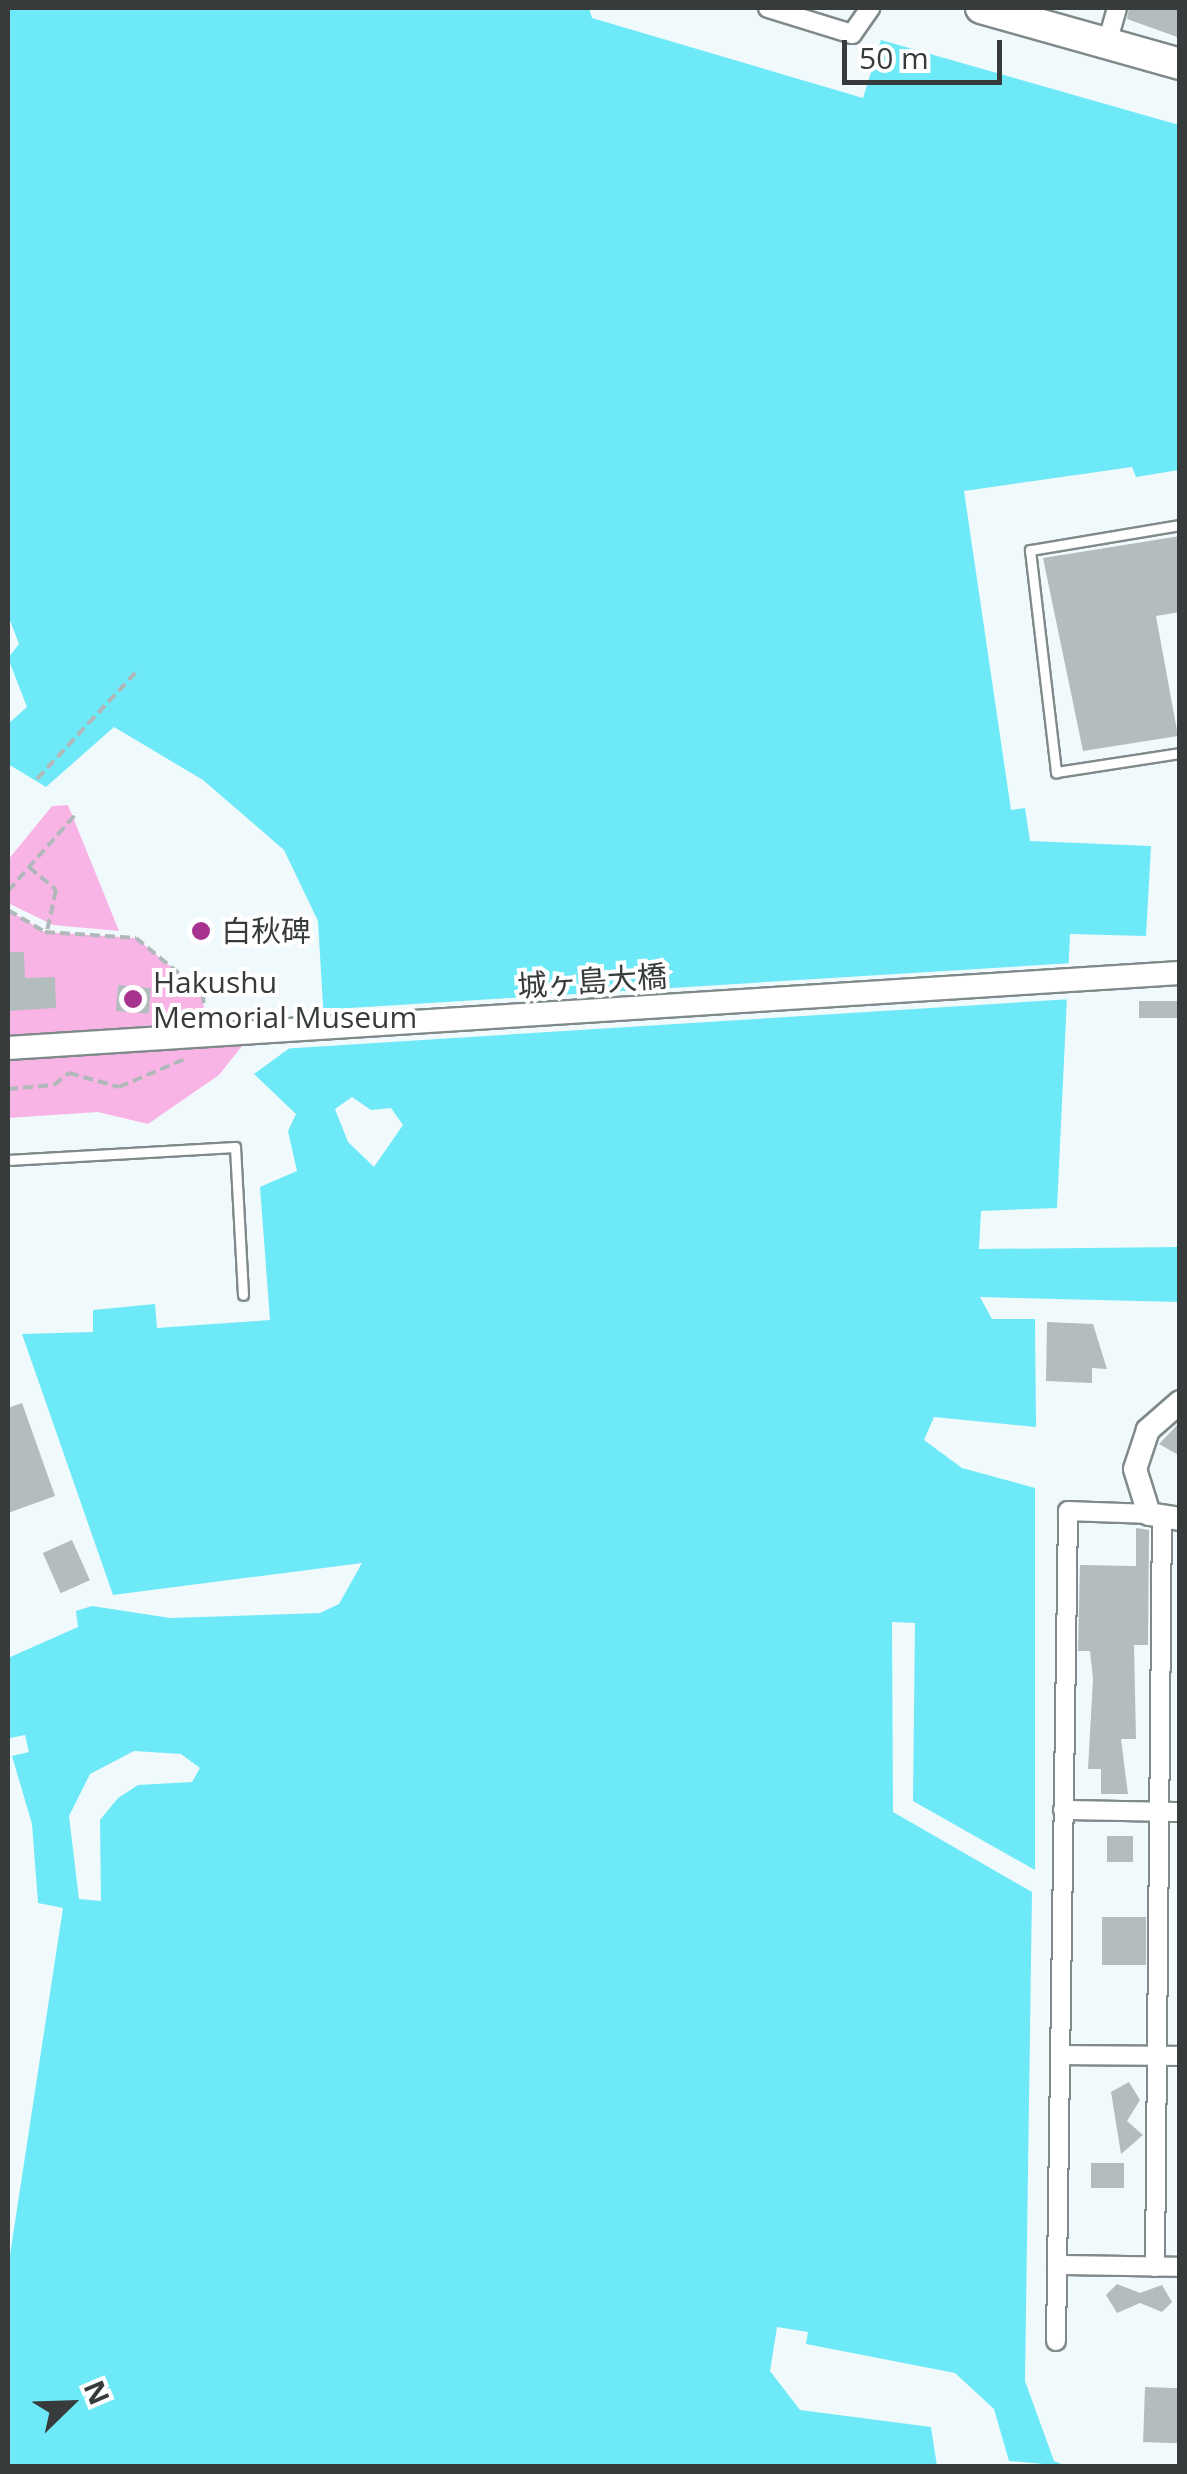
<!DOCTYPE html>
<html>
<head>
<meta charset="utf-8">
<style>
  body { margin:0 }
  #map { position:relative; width:1187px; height:2474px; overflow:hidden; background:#f0fafc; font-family:"Open Sans","Noto Sans JP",sans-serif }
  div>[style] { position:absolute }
  .green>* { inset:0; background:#f9b4e6 }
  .water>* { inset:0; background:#6ee9f8 }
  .pier>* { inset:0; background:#f0fafc }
  .building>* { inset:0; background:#b3bdbe; transform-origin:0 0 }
  .path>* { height:4px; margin-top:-2px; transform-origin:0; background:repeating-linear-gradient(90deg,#b0b8ba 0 10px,transparent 0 15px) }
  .roads { filter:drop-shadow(2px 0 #808a8b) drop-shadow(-2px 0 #808a8b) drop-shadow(0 2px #808a8b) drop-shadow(0 -2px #808a8b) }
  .service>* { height:9px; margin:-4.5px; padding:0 4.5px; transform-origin:4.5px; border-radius:4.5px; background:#fff }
  .minor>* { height:18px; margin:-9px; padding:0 9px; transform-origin:9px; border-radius:9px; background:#fff }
  .tertiary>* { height:22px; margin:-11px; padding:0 11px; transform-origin:11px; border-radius:11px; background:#fff }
  .primary>* { height:30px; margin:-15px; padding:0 15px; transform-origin:15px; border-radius:15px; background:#fff }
  .bridges { filter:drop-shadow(2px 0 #808a8b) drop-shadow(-2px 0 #808a8b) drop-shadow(0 2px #808a8b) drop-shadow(0 -2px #808a8b) }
  .tertiary-bridge>* { height:22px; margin:-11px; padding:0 11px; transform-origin:11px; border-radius:11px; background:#fff }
  .dots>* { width:28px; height:28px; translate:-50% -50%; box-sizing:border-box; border:5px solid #fff; border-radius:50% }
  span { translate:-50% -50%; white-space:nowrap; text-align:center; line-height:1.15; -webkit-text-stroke:8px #fff; paint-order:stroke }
  .poi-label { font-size:30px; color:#373b3c }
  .left { translate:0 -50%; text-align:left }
  .street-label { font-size:30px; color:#373b3c }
  .frame { position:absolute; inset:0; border:10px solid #373b3c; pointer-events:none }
  .north { position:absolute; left:20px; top:2354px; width:100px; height:100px; -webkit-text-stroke:8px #fff; paint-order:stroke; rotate:67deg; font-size:28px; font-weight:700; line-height:40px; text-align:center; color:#373b3c }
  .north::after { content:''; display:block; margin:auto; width:35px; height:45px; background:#373b3c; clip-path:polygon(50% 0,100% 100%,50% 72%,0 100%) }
  .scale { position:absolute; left:842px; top:40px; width:160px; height:45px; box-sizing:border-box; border:5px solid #373b3c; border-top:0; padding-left:12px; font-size:30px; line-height:35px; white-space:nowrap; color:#373b3c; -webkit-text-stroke:8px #fff; paint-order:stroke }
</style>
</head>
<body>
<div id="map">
  <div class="green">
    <i style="clip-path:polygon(68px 805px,119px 931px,53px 925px,8px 903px,8px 860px,52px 806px)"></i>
    <i style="clip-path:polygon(8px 910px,45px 932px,136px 938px,203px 993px,204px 1017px,246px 1041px,219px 1075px,148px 1124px,98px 1112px,8px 1118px)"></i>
  </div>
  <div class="water">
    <i style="clip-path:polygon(evenodd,8px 8px,589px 8px,592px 18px,863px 98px,881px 40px,1179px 125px,1179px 470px,1136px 477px,1132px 467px,964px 491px,1011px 810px,1025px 808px,1030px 841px,1151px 846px,1146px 936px,1070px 934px,1057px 1208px,981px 1211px,979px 1249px,1179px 1247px,1179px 1302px,980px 1297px,992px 1319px,1035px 1319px,1036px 1427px,934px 1417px,924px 1440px,962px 1468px,1035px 1488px,1035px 1870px,913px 1801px,915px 1623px,892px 1622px,893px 1812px,1032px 1892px,1025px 2381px,1054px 2461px,1066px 2466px,1009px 2461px,994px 2409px,955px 2373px,806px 2344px,808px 2332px,777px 2327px,770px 2371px,800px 2410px,931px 2427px,937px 2466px,8px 2466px,8px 2268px,63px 1908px,38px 1903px,32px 1824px,12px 1756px,29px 1752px,25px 1735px,10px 1738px,8px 1658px,78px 1627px,76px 1611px,92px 1606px,170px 1618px,320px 1613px,339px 1604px,362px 1563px,113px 1595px,22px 1334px,93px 1332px,93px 1310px,155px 1304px,157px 1328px,270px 1320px,260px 1187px,297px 1171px,288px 1131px,296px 1114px,254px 1074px,324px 1023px,318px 921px,284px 850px,203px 780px,114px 727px,46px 787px,8px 764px,8px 724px,27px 707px,8px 658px,19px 644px,8px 615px,8px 8px,352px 1097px,371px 1110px,391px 1108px,403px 1125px,374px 1167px,348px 1142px,335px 1109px,352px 1097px)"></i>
  </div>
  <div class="pier">
    <i style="clip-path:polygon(1073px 963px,1072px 999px,280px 1049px,319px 1021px,318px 1010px)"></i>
    <i style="clip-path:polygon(134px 1751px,181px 1754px,200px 1768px,192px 1782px,138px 1785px,118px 1798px,100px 1820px,101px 1901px,79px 1899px,69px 1816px,90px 1774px)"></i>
  </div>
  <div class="building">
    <i style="clip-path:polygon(1129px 8px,1180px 8px,1180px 38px,1127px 19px)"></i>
    <i style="clip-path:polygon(1180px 536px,1180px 612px,1156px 616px,1178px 736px,1083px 751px,1043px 558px)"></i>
    <i style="clip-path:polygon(8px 952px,24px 952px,25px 978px,55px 977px,56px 1008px,8px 1011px)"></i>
    <i style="left:118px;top:985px;width:33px;height:26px;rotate:5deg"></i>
    <i style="left:1139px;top:1001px;width:41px;height:17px"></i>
    <i style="clip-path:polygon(1047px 1322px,1093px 1324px,1107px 1369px,1092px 1368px,1092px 1383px,1046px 1381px)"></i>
    <i style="clip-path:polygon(22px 1403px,55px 1496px,8px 1513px,8px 1408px)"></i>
    <i style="clip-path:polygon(1180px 1422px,1180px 1456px,1159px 1444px)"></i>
    <i style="clip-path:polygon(1136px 1528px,1149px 1530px,1148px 1645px,1134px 1645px,1136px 1739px,1121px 1739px,1128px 1794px,1101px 1794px,1101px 1769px,1088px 1769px,1093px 1679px,1090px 1651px,1078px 1651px,1080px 1565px,1136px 1566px)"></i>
    <i style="left:72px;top:1540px;width:44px;height:32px;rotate:66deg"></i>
    <i style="left:1107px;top:1836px;width:26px;height:26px"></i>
    <i style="left:1102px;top:1917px;width:44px;height:48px"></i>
    <i style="clip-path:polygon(1129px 2082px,1140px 2100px,1127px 2121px,1143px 2135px,1121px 2154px,1111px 2092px)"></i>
    <i style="left:1091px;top:2163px;width:33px;height:25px"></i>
    <i style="clip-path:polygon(1117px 2284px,1140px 2293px,1162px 2285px,1172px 2302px,1162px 2312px,1140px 2303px,1117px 2313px,1106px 2295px)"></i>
    <i style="left:1145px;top:2387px;width:35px;height:55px;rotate:2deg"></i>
  </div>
  <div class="path">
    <i style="left:37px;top:779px;width:150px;rotate:-47.2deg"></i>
    <i style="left:29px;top:867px;width:35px;rotate:40deg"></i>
    <i style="left:56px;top:890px;width:42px;rotate:102.4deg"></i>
    <i style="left:8px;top:891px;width:101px;rotate:-48.6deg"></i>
    <i style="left:8px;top:910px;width:43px;rotate:30.7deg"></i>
    <i style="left:45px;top:932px;width:91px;rotate:3.8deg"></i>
    <i style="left:136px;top:938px;width:87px;rotate:39.4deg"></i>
    <i style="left:203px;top:993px;width:19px;rotate:87deg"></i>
    <i style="left:8px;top:1089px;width:46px;rotate:-5deg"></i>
    <i style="left:54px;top:1085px;width:19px;rotate:-39deg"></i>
    <i style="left:69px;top:1073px;width:52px;rotate:15.6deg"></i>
    <i style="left:119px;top:1087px;width:74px;rotate:-23.1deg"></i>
  </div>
  <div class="roads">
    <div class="service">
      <i style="left:1180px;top:525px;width:152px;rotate:170.5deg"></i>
      <i style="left:1030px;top:550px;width:224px;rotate:83.3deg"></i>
      <i style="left:1056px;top:772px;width:125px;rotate:-8.7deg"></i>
      <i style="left:8px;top:1160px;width:227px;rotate:-3.3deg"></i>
      <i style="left:235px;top:1147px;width:148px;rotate:86.9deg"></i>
    </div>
    <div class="minor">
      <i style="left:768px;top:8px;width:88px;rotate:17.2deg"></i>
      <i style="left:852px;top:34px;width:32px;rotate:-55deg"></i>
      <i style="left:1107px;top:43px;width:36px;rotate:-74deg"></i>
      <i style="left:1063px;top:1810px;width:117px;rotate:1deg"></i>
      <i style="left:1061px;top:2055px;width:119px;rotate:0.5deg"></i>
      <i style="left:1057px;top:2265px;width:123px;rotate:0.9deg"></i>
      <i style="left:1155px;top:2267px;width:750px;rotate:-89.47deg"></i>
      <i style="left:1056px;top:2341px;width:830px;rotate:-89.17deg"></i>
      <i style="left:1068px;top:1511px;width:81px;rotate:2.1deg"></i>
    </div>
    <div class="tertiary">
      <i style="left:1180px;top:1402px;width:43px;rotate:138.8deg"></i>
      <i style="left:1148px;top:1430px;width:41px;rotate:108.4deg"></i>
      <i style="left:1135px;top:1469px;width:47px;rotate:72.7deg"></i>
      <i style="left:1149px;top:1514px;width:31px;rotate:9deg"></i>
    </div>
    <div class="primary">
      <i style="left:981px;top:8px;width:207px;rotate:15.7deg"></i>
    </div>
  </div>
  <div class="bridges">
    <div class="tertiary-bridge">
      <i style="left:8px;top:1048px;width:1174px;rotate:-3.66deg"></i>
    </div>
  </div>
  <div class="dots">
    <i style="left:201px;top:931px;background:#a6348f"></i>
    <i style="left:133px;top:999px;background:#a6348f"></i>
  </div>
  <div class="poi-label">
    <span class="left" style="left:221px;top:931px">白秋碑</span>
    <span class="left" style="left:153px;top:999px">Hakushu<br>Memorial Museum</span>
  </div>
  <div class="street-label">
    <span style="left:592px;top:981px;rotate:-4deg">城ヶ島大橋</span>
  </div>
  <div class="frame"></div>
  <div class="north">N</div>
  <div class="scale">50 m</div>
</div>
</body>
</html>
